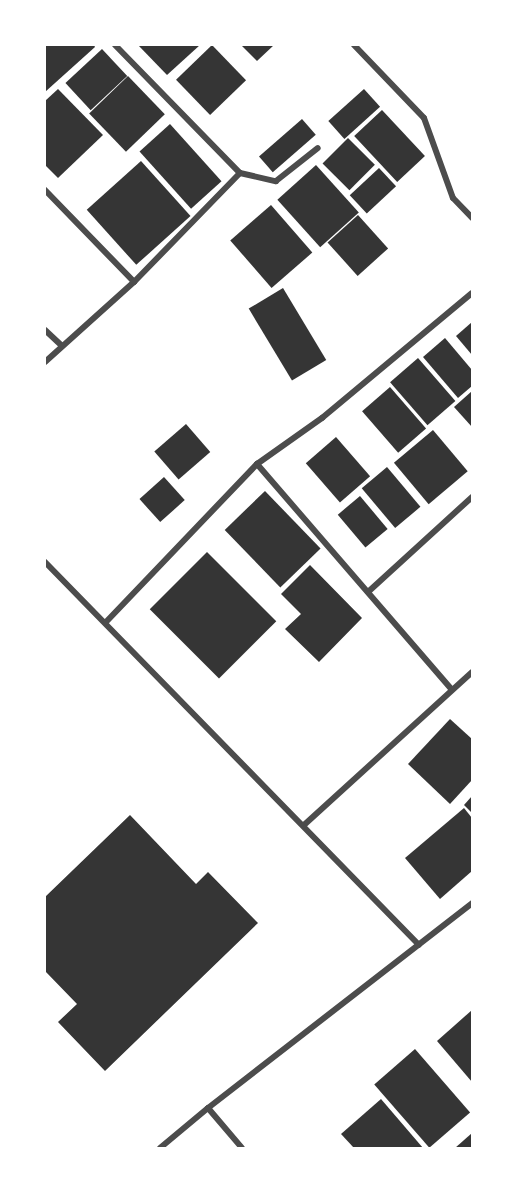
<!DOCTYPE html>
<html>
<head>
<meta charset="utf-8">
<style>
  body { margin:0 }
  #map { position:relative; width:517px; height:1193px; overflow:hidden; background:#fff; font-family:"Fira Sans",sans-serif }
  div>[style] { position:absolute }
  .building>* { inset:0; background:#353535; transform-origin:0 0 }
  .minor>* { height:6px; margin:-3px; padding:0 3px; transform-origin:3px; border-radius:3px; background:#4c4c4c }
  span { translate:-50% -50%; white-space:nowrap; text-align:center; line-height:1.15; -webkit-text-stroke:6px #fff; paint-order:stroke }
  .frame { position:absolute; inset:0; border:46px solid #fff; pointer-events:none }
</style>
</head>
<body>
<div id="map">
  <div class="building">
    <i style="clip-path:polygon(45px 45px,94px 45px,95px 47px,45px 92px)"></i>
    <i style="clip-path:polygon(138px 45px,200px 45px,167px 75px)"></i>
    <i style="left:212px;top:45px;width:49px;height:50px;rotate:46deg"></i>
    <i style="clip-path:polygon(241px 45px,274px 45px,257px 61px)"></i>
    <i style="left:102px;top:49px;width:37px;height:50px;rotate:47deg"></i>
    <i style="left:128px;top:76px;width:53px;height:54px;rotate:46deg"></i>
    <i style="clip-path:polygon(58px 89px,103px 135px,58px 178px,45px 165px,45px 101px)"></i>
    <i style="left:364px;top:89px;width:24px;height:48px;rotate:48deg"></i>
    <i style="left:382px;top:110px;width:63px;height:38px;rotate:47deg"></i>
    <i style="left:302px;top:119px;width:21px;height:57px;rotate:49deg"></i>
    <i style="left:170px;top:124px;width:77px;height:41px;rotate:48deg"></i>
    <i style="left:348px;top:138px;width:38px;height:36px;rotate:45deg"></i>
    <i style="left:141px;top:161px;width:74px;height:73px;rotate:48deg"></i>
    <i style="left:316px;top:165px;width:64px;height:52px;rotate:48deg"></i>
    <i style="left:379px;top:168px;width:25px;height:40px;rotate:47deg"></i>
    <i style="left:271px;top:205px;width:63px;height:54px;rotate:49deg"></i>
    <i style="left:358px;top:215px;width:45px;height:41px;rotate:48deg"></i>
    <i style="left:283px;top:288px;width:84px;height:40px;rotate:59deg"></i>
    <i style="clip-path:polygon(472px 322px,472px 355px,456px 336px)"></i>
    <i style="clip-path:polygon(445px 338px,472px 370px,472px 386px,458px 398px,423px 357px)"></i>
    <i style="left:418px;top:358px;width:57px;height:37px;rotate:49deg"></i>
    <i style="left:390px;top:387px;width:55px;height:37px;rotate:49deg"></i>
    <i style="clip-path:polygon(472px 391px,472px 427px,454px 407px)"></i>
    <i style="left:186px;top:424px;width:37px;height:42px;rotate:49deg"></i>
    <i style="left:433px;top:430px;width:54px;height:51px;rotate:50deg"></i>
    <i style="left:336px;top:437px;width:52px;height:40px;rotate:49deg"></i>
    <i style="left:387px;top:467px;width:52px;height:33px;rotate:50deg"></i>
    <i style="left:164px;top:477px;width:31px;height:33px;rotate:48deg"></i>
    <i style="left:265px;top:491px;width:80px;height:56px;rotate:46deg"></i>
    <i style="left:360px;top:496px;width:43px;height:29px;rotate:50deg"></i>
    <i style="left:207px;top:552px;width:98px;height:81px;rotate:45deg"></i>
    <i style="clip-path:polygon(310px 565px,362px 618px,319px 662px,285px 629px,301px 614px,281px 594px)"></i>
    <i style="clip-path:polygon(450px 719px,472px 739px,472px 780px,450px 804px,408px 764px)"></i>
    <i style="clip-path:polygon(472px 796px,472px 813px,464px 805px)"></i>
    <i style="clip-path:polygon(464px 808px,472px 818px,472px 871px,440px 899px,405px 858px)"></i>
    <i style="clip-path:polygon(130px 815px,196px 884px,208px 872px,258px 923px,105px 1071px,58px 1022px,77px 1004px,45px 971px,45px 897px)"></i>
    <i style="clip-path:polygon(472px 1010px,472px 1082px,437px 1041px)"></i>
    <i style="left:415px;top:1049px;width:84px;height:54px;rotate:49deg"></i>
    <i style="clip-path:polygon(381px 1099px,423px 1148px,354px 1148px,341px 1134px)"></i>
    <i style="clip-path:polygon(472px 1133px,472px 1148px,455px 1148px)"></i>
  </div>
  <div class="minor">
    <i style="left:115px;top:45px;width:179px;rotate:45.7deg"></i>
    <i style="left:354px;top:45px;width:101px;rotate:46.2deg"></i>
    <i style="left:424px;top:118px;width:85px;rotate:70.1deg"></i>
    <i style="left:453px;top:198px;width:28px;rotate:46deg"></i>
    <i style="left:45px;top:190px;width:128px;rotate:45.9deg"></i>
    <i style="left:45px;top:330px;width:23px;rotate:43deg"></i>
    <i style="left:45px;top:362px;width:120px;rotate:-42deg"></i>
    <i style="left:134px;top:282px;width:152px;rotate:-45.8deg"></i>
    <i style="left:240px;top:173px;width:37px;rotate:13deg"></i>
    <i style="left:276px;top:181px;width:53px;rotate:-38.2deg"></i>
    <i style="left:257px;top:464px;width:298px;rotate:49.2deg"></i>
    <i style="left:45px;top:562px;width:535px;rotate:45.68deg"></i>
    <i style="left:368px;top:592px;width:141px;rotate:-42.4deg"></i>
    <i style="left:106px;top:622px;width:219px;rotate:-46.3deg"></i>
    <i style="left:257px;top:464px;width:80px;rotate:-35.3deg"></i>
    <i style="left:322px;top:418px;width:195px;rotate:-39.8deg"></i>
    <i style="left:304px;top:825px;width:227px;rotate:-42.3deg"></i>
    <i style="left:208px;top:1108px;width:52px;rotate:49.6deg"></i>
    <i style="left:160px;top:1148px;width:62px;rotate:-39.8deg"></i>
    <i style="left:208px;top:1108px;width:334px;rotate:-37.8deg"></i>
  </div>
  <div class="frame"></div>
</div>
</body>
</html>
